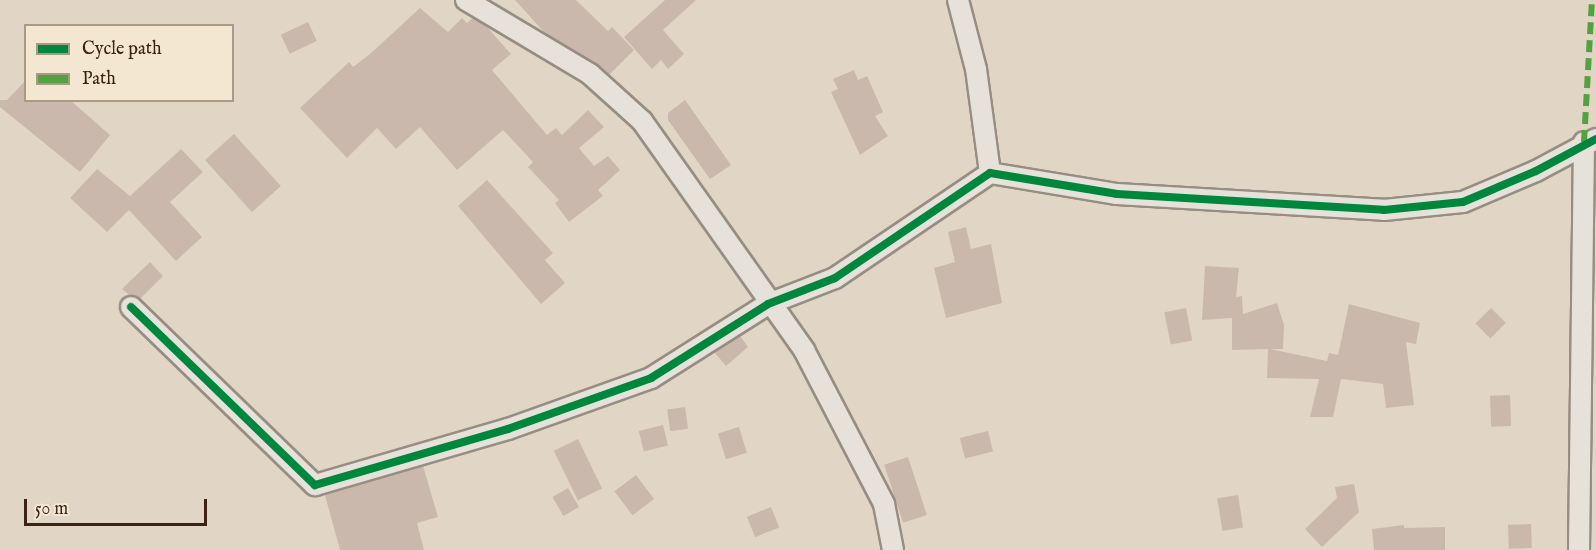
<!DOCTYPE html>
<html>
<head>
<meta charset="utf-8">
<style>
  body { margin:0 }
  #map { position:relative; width:1596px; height:550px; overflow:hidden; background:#e1d6c5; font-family:"IM FELL English",serif }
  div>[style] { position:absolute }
  .building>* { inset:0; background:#cbb8ad; transform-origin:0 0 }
  .roads { filter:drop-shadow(2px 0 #978d82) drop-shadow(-2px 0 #978d82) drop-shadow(0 2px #978d82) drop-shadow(0 -2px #978d82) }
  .street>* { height:20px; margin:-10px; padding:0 10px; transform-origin:10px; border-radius:10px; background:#e7e2d9 }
  .quiet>* { height:6px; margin-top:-3px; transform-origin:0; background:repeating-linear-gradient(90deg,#54a23f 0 12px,transparent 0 18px) }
  .cycleway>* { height:8px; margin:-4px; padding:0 4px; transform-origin:4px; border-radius:4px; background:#00873e }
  span { translate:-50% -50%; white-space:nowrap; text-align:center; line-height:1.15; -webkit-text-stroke:4.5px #f3e7d2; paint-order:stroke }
  .legend { position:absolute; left:24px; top:24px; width:210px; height:78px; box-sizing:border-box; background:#f3e7d2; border:2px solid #aa9986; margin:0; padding:8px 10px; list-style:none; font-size:18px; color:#3c2313 }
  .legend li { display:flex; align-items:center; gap:12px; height:30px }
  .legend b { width:30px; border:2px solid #aa9986 }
  .scale { position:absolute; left:24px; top:499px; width:183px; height:27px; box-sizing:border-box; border:3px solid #3c2313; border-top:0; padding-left:8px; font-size:18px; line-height:21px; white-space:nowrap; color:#3c2313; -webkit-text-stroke:4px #f3e7d2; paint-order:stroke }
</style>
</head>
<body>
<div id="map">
  <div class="building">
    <i style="clip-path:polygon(515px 0,576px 0,608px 31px,612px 27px,634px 50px,609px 75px,544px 32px)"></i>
    <i style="clip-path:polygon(665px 0,696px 0,663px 30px,684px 54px,668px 69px,661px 60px,652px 69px,624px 37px)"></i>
    <i style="clip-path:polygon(420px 8px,448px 32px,462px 18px,467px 23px,473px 18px,487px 27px,511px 54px,492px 70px,547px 135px,556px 128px,562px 135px,588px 110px,604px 127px,579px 148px,594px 166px,608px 156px,620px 170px,598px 190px,603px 196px,569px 222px,555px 203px,559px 200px,528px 167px,533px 162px,503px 130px,457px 170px,420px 127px,396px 149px,377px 128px,347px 158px,300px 108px,349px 62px,353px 67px,370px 54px)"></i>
    <i style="left:308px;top:22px;width:21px;height:30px;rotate:65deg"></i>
    <i style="clip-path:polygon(854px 70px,858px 80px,867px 76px,883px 112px,875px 116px,888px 136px,860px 155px,831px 92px,838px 89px,833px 79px)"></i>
    <i style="clip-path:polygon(26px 80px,26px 100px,70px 100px,110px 135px,80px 172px,0 107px,0 100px,7px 100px)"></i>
    <i style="clip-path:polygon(685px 100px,731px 165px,710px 179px,668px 120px,668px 113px)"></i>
    <i style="left:234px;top:134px;width:70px;height:39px;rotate:48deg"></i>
    <i style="clip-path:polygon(181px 149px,203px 172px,170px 202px,202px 237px,176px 261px,129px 210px,107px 232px,70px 198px,97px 169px,130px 196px)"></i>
    <i style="clip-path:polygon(487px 180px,553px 253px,545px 260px,565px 283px,541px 304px,458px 206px)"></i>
    <i style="clip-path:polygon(966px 227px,971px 249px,991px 244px,1002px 303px,946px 318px,934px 268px,955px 262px,948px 232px)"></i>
    <i style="clip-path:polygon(150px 262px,163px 276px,140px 299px,129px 295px,122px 289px)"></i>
    <i style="clip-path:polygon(1205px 266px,1239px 268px,1236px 297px,1242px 296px,1243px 314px,1277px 303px,1284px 325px,1283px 349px,1270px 349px,1327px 361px,1329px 353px,1338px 355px,1349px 304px,1420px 323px,1416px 344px,1406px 342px,1414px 405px,1386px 408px,1383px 384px,1341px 379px,1333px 417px,1310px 417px,1319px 379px,1267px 378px,1268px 349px,1232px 350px,1232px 318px,1202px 320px)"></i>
    <i style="left:1186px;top:308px;width:33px;height:22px;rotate:79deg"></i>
    <i style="left:1491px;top:308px;width:21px;height:22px;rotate:45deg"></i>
    <i style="clip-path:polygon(740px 336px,748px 347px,726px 366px,714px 352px)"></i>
    <i style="left:1510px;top:395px;width:31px;height:20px;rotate:88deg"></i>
    <i style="left:685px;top:407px;width:22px;height:18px;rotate:82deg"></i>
    <i style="left:663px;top:425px;width:21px;height:25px;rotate:76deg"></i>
    <i style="left:739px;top:427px;width:27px;height:22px;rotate:73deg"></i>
    <i style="left:988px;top:431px;width:21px;height:29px;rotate:76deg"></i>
    <i style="left:578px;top:439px;width:55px;height:27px;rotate:64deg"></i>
    <i style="left:908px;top:457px;width:61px;height:25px;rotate:72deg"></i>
    <i style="clip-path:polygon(423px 466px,438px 517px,417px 523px,424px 550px,340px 550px,325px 495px)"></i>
    <i style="left:636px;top:475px;width:30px;height:27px;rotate:53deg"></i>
    <i style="clip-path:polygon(1354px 484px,1359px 512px,1322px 547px,1305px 529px,1337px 498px,1335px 487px)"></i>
    <i style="left:568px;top:488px;width:22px;height:18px;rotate:60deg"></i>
    <i style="left:1238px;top:495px;width:33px;height:21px;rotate:81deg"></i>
    <i style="left:771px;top:507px;width:22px;height:26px;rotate:68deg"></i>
    <i style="left:1531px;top:524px;width:24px;height:23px;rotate:88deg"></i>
    <i style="clip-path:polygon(1404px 525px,1404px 528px,1445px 527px,1445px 550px,1374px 550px,1372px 529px)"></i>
  </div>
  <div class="roads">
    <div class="street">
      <i style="left:466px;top:0;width:144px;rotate:30.8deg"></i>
      <i style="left:590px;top:74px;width:70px;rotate:42.1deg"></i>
      <i style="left:642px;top:121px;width:281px;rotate:54.7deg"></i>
      <i style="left:804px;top:350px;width:174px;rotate:62.5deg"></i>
      <i style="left:884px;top:504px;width:47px;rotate:78.9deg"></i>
      <i style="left:958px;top:0;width:71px;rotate:75.4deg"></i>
      <i style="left:976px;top:69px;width:105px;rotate:82.3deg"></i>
      <i style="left:131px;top:307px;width:256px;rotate:44.1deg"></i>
      <i style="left:315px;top:485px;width:201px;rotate:-16.2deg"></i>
      <i style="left:508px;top:429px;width:152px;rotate:-19.6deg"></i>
      <i style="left:651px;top:378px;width:138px;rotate:-32.3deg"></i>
      <i style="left:768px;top:304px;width:72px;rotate:-21.2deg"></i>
      <i style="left:835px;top:278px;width:187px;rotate:-34.1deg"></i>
      <i style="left:990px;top:173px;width:129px;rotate:9.4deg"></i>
      <i style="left:1117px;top:194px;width:267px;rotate:3.4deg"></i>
      <i style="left:1384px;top:210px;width:79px;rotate:-5.8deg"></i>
      <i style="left:1463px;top:202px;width:79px;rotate:-23deg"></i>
      <i style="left:1536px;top:171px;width:68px;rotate:-28.1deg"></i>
      <i style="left:1579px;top:550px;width:408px;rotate:-89.3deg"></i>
    </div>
  </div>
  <div class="quiet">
    <i style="left:1584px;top:142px;width:142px;rotate:-86.8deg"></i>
  </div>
  <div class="cycleway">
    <i style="left:131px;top:307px;width:256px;rotate:44.1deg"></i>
    <i style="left:315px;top:485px;width:201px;rotate:-16.2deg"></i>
    <i style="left:508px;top:429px;width:152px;rotate:-19.6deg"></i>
    <i style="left:651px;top:378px;width:138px;rotate:-32.3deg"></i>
    <i style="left:768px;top:304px;width:72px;rotate:-21.2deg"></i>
    <i style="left:835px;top:278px;width:187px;rotate:-34.1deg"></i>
    <i style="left:990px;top:173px;width:129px;rotate:9.4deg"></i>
    <i style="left:1117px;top:194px;width:267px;rotate:3.4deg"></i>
    <i style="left:1384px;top:210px;width:79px;rotate:-5.8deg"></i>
    <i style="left:1463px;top:202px;width:79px;rotate:-23deg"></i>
    <i style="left:1536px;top:171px;width:68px;rotate:-28.1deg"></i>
  </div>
  <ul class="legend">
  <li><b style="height:8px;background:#00873e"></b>Cycle path</li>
  <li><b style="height:8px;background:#54a23f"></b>Path</li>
  </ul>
  <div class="scale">50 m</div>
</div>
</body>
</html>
